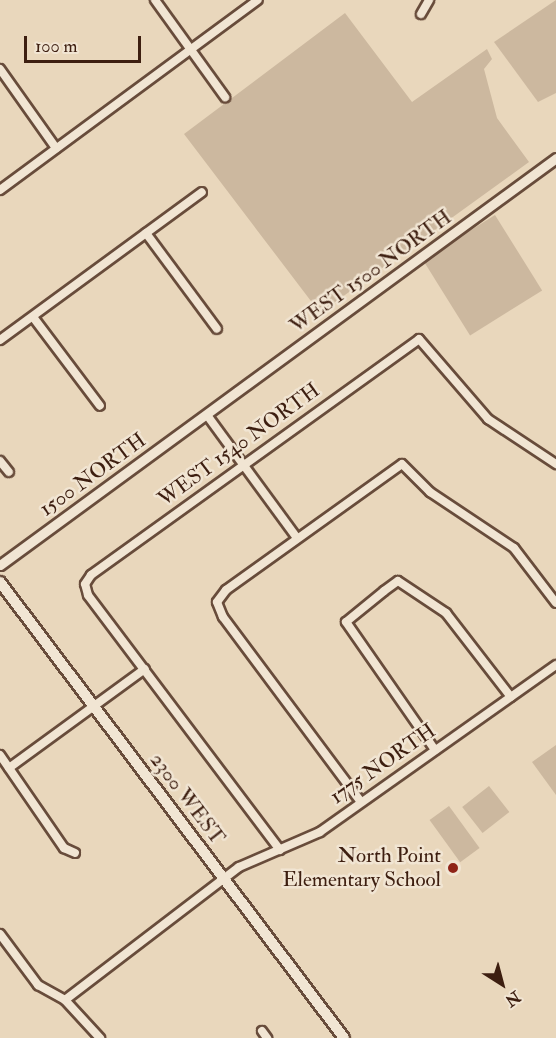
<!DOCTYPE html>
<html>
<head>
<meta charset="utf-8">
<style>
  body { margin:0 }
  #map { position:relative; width:556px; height:1038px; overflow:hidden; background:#e9d7bc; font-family:"IM FELL Double Pica",serif }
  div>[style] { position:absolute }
  .green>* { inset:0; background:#ccb89f; transform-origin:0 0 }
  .roads { filter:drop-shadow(2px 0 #684c3b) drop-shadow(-2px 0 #684c3b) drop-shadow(0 2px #684c3b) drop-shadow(0 -2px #684c3b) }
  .minor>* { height:8px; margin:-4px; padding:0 4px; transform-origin:4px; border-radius:4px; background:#f1e5d3 }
  .tertiary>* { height:9px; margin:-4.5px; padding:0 4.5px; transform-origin:4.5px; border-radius:4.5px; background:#f1e5d3 }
  .secondary>* { height:10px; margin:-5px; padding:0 5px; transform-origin:5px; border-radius:5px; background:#f1e5d3 }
  .dots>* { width:16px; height:16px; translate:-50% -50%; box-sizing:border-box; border:3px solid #f1e5d3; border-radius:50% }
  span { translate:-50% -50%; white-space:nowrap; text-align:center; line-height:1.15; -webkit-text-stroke:5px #f1e5d3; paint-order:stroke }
  .street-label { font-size:21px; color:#3d1e10 }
  .poi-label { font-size:21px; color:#3d1e10 }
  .right { translate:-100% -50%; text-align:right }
  .north { position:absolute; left:472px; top:954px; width:60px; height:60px; -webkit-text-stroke:4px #f1e5d3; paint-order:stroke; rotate:144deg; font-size:16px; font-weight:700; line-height:24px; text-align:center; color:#3d1e10 }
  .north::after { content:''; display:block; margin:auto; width:21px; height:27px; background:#3d1e10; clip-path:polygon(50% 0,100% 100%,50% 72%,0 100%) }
  .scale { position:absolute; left:24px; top:36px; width:117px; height:27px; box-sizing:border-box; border:3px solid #3d1e10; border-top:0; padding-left:8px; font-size:18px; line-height:21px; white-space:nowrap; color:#3d1e10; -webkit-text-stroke:4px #f1e5d3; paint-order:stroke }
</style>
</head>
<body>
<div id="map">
  <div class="green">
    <i style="clip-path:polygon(556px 0,556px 93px,538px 102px,494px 42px)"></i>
    <i style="clip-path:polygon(345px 13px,412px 102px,487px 49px,492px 59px,484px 69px,497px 118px,529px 162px,320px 313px,184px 134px)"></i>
    <i style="left:495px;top:215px;width:89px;height:85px;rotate:58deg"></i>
    <i style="clip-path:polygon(556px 745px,556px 795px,532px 762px)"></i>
    <i style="left:489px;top:786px;width:33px;height:34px;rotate:52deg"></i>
    <i style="left:449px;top:806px;width:52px;height:24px;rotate:54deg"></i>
  </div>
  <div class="roads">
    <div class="minor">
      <i style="left:155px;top:0;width:120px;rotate:54.2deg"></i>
      <i style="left:421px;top:14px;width:16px;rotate:-60deg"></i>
      <i style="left:0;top:69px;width:97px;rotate:54.7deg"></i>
      <i style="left:0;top:190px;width:320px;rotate:-36.4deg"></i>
      <i style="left:146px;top:233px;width:119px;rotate:53.5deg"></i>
      <i style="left:33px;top:317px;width:111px;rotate:53deg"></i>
      <i style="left:0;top:340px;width:250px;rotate:-36.2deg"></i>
      <i style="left:207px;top:415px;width:152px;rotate:53.8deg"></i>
      <i style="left:0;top:461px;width:14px;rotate:51deg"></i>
      <i style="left:435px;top:750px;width:156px;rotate:-124.8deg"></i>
      <i style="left:346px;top:622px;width:49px;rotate:-39.2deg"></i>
      <i style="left:384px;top:591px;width:17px;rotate:-36deg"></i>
      <i style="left:398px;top:581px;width:58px;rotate:33.7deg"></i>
      <i style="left:446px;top:613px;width:106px;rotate:52.3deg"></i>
      <i style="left:0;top:755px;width:113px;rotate:55.5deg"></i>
      <i style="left:64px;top:848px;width:12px;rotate:24deg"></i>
      <i style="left:9px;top:768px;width:168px;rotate:-36.1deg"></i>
      <i style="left:361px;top:802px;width:231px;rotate:-126.7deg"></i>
      <i style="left:223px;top:617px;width:16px;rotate:-112deg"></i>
      <i style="left:217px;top:602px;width:15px;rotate:-53deg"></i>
      <i style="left:226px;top:590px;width:216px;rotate:-35.6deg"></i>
      <i style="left:402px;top:464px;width:40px;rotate:45deg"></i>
      <i style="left:430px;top:492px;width:101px;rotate:33.7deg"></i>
      <i style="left:514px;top:548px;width:69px;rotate:52.6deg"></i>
      <i style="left:280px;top:850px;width:319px;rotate:-127deg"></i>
      <i style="left:88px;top:595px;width:11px;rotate:-105deg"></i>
      <i style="left:85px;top:584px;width:11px;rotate:-56deg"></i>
      <i style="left:91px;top:575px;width:404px;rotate:-35.7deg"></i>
      <i style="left:419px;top:339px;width:106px;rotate:49.2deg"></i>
      <i style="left:488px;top:419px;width:82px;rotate:33.5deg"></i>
      <i style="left:0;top:934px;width:64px;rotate:53.3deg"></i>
      <i style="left:38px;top:985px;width:31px;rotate:29deg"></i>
      <i style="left:65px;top:1000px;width:52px;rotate:47.4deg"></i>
      <i style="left:65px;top:1000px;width:219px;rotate:-37.4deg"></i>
      <i style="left:239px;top:867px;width:88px;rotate:-23.4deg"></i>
      <i style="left:320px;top:832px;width:289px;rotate:-35.3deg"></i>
      <i style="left:262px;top:1031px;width:9px;rotate:54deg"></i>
    </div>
    <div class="tertiary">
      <i style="left:0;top:565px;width:689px;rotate:-36.2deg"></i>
    </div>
    <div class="secondary">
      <i style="left:0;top:582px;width:571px;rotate:52.97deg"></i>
    </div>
  </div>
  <div class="dots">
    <i style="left:453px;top:868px;background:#8f2418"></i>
  </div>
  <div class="street-label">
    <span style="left:371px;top:272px;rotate:-36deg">WEST 1500 NORTH</span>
    <span style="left:239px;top:445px;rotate:-36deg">WEST 1540 NORTH</span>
    <span style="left:93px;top:475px;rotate:-36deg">1500 NORTH</span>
    <span style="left:383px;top:764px;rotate:-35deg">1775 NORTH</span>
    <span style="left:187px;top:799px;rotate:53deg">2300 WEST</span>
  </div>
  <div class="poi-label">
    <span class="right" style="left:441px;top:868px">North Point<br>Elementary School</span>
  </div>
  <div class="north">N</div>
  <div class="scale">100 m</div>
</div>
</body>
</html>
